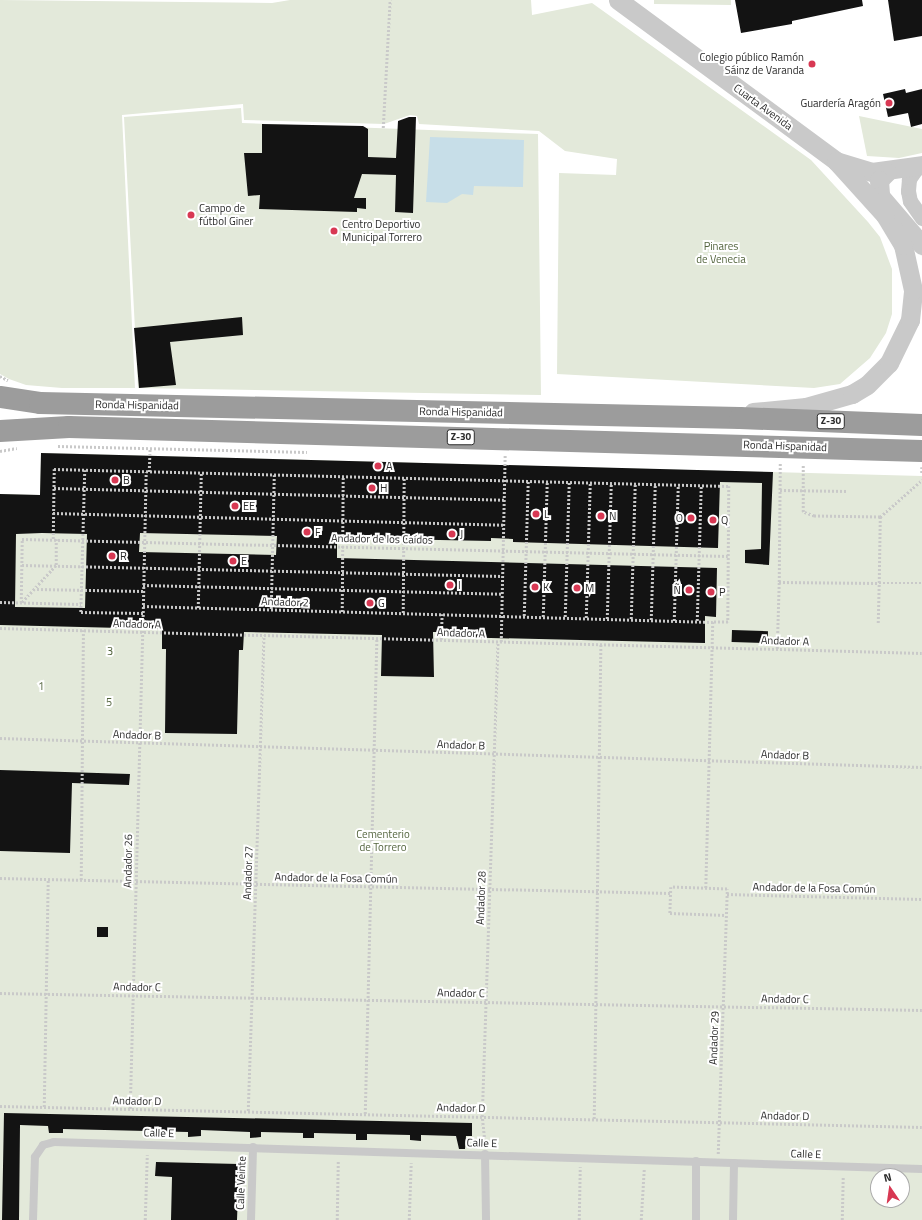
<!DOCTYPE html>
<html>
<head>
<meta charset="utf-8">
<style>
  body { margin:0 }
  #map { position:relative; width:922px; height:1220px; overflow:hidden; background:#fff; font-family:"Titillium Web",sans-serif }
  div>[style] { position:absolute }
  .green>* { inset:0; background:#e3e9da }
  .water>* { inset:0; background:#c7dee8 }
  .building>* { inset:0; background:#131313; transform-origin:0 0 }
  .path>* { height:2.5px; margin-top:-1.25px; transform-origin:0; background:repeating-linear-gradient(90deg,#c9c9c9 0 2px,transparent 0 4px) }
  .service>* { height:8px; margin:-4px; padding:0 4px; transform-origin:4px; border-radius:4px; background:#c9c9c9 }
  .minor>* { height:15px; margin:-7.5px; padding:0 7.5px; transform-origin:7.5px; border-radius:7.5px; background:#c9c9c9 }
  .tertiary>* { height:19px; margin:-9.5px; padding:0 9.5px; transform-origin:9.5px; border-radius:9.5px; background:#c9c9c9 }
  .trunk>* { height:22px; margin:-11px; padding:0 11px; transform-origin:11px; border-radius:11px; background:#9c9c9c }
  .dots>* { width:11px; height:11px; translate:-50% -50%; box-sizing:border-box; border:2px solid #fff; border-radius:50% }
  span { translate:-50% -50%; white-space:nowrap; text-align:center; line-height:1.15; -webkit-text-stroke:4px #fff; paint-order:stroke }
  .shield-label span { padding:1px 3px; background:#fff; border:1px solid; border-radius:3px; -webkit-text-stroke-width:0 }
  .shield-label { font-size:10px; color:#2c2c2c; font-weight:700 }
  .poi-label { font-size:11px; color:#2c2c2c }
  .right { translate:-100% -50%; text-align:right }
  .left { translate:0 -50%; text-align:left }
  .street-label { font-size:11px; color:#2c2c2c }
  .park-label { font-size:11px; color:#53643d }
  .north { position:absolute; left:870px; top:1168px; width:40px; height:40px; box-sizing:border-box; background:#fff; border:1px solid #ababab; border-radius:50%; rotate:347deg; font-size:11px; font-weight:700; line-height:16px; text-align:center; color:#2c2c2c }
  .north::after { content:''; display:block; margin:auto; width:14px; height:18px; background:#d83853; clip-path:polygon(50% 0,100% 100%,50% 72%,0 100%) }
</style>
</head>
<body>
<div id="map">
  <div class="green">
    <i style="clip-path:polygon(0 0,272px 3px,290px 0,531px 0,532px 15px,592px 3px,811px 160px,868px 222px,880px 237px,892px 269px,892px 314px,886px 333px,870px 358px,840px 384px,814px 388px,557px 374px,559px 173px,616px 175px,617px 159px,565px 151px,539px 131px,419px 124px,417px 116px,410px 115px,384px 124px,244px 120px,243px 104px,122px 115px,135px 388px,62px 388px,26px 385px,9px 379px,0 374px)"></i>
    <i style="clip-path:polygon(654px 0,731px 0,731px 5px,654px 4px)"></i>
    <i style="clip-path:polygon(241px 108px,242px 123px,538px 134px,541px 395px,138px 388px,124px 117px)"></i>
    <i style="clip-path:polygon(859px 116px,922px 129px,922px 153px,899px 158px,867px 156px)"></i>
    <i style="clip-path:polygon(evenodd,41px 453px,922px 476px,922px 1220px,0 1220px,0 494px,40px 495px,41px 453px,878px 1176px,902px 1176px,902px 1200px,878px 1200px,878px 1176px)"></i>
  </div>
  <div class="water">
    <i style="clip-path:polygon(430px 137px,524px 140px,523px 187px,474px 186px,473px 195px,462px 194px,447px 203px,426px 202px)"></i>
  </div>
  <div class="building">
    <i style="clip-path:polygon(735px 0,862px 0,863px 6px,792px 21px,792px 24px,741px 33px)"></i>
    <i style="clip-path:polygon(888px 0,922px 0,922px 36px,894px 41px)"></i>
    <i style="clip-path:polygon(905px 89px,906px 93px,922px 89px,922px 124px,911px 127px,908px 113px,888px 117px,883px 94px)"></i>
    <i style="clip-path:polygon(409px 117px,416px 117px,413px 213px,395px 212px,396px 175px,362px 174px,354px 198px,366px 198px,366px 209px,357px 208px,357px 212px,259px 209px,260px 195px,248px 196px,244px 153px,262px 153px,262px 124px,363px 126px,368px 129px,368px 157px,396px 158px,398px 121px)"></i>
    <i style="clip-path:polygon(242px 317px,243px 335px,170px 342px,176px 385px,139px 388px,134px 328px)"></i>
    <i style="clip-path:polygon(evenodd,41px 453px,773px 472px,769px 565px,745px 563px,745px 550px,761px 549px,762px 483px,720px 482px,718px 548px,513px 542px,513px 539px,491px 538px,491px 541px,337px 538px,337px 558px,717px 568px,716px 617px,705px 616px,705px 643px,452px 637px,453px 632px,433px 632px,434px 677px,381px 676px,382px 635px,244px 632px,243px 650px,239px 650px,237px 734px,165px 733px,166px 649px,162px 649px,162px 629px,0 625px,0 494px,40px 495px,41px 453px,42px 533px,87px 534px,85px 608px,15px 607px,16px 534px,42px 533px,41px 453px,140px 533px,277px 536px,276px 555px,139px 552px,140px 533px)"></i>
    <i style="left:732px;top:630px;width:36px;height:12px;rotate:2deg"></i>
    <i style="clip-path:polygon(0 770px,130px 774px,129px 785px,72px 783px,70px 853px,0 851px)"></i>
    <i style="left:97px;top:927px;width:11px;height:10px"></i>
    <i style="clip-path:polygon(4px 1113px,472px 1123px,472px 1136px,466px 1136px,465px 1149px,459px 1149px,456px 1136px,421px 1135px,421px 1141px,410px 1140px,410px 1135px,367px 1134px,367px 1140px,356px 1140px,356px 1134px,314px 1133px,314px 1138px,303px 1138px,303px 1133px,261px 1132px,261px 1137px,250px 1138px,250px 1132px,201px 1130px,201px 1136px,188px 1137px,188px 1132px,63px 1129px,63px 1133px,49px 1133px,48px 1126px,20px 1125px,19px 1220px,2px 1220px)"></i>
    <i style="clip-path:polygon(156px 1162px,239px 1164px,237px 1220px,171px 1220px,172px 1177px,155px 1176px)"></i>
  </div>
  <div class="path">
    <i style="left:383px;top:128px;width:128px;rotate:-86.9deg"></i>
    <i style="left:0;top:376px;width:9px;rotate:27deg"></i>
    <i style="left:58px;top:446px;width:249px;rotate:1.4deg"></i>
    <i style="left:0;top:451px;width:17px;rotate:-10deg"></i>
    <i style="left:922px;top:467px;width:7px;rotate:90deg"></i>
    <i style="left:85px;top:470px;width:142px;rotate:91.6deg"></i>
    <i style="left:81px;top:612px;width:62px;rotate:0.9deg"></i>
    <i style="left:143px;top:613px;width:141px;rotate:-88.8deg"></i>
    <i style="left:149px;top:472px;width:24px;rotate:-88deg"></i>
    <i style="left:54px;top:488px;width:450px;rotate:1.5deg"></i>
    <i style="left:780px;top:490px;width:68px;rotate:0.8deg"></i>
    <i style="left:53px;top:513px;width:451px;rotate:1.5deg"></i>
    <i style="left:880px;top:517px;width:56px;rotate:-41.4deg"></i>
    <i style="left:53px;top:539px;width:70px;rotate:-89.2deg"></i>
    <i style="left:54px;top:469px;width:675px;rotate:1.44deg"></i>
    <i style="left:729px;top:486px;width:136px;rotate:90.4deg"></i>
    <i style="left:728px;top:622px;width:15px;rotate:180deg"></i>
    <i style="left:713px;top:622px;width:266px;rotate:91.5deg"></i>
    <i style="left:22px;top:565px;width:480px;rotate:1.3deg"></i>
    <i style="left:779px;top:582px;width:120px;rotate:-89.5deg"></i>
    <i style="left:143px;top:585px;width:359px;rotate:1.4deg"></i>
    <i style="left:37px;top:589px;width:106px;rotate:1.1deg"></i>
    <i style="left:0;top:602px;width:81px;rotate:1.4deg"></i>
    <i style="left:22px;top:602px;width:50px;rotate:-47.4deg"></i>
    <i style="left:56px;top:565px;width:26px;rotate:-90deg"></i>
    <i style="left:21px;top:603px;width:64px;rotate:-89.1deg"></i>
    <i style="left:22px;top:539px;width:706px;rotate:1.38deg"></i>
    <i style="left:143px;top:606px;width:570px;rotate:1.61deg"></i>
    <i style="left:198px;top:608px;width:135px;rotate:-88.7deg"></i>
    <i style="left:271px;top:609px;width:134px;rotate:-88.7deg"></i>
    <i style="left:342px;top:612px;width:135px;rotate:-89.6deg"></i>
    <i style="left:403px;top:613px;width:135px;rotate:-89.6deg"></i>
    <i style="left:524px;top:616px;width:135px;rotate:-88.3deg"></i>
    <i style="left:543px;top:617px;width:135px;rotate:-88.3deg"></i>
    <i style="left:565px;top:617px;width:135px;rotate:-88.3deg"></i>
    <i style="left:586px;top:618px;width:136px;rotate:-88.3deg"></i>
    <i style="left:607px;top:619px;width:136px;rotate:-88.3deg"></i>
    <i style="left:631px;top:619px;width:135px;rotate:-88.3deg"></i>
    <i style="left:651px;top:620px;width:136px;rotate:-88.3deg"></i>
    <i style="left:674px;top:621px;width:136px;rotate:-88.3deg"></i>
    <i style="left:697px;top:621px;width:136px;rotate:-88.3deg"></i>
    <i style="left:878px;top:623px;width:40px;rotate:-88.6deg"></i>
    <i style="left:879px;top:583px;width:43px"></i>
    <i style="left:0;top:628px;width:922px;rotate:1.55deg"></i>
    <i style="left:441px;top:640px;width:26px;rotate:-88deg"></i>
    <i style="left:501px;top:642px;width:188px;rotate:-88.8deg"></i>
    <i style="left:777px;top:649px;width:67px;rotate:-88.3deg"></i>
    <i style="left:779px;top:582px;width:100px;rotate:0.6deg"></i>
    <i style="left:879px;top:583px;width:66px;rotate:-89.1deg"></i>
    <i style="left:880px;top:517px;width:66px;rotate:-179.1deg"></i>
    <i style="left:814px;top:516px;width:12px;rotate:-160deg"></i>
    <i style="left:803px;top:512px;width:48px;rotate:-90deg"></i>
    <i style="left:0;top:738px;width:922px;rotate:1.8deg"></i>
    <i style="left:0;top:878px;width:671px;rotate:1.28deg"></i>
    <i style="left:81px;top:880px;width:250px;rotate:-89.5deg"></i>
    <i style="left:727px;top:894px;width:195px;rotate:1.5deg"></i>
    <i style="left:0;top:993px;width:922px;rotate:1.06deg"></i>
    <i style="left:0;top:1106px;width:922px;rotate:1.3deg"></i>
    <i style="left:44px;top:1107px;width:228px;rotate:-89deg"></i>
    <i style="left:130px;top:1109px;width:496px;rotate:-88.5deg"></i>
    <i style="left:248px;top:1111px;width:476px;rotate:-88.1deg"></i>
    <i style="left:365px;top:1114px;width:476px;rotate:-88.6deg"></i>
    <i style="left:594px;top:1119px;width:475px;rotate:-89.2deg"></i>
    <i style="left:485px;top:1145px;width:28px;rotate:-96deg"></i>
    <i style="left:482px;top:1117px;width:475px;rotate:-88.1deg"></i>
    <i style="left:718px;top:1154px;width:148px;rotate:-88.1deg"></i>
    <i style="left:723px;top:1006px;width:117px;rotate:-88deg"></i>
    <i style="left:727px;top:889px;width:56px;rotate:-178deg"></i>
    <i style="left:671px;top:887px;width:26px;rotate:92deg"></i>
    <i style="left:670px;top:913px;width:56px;rotate:2deg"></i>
    <i style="left:145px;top:1220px;width:65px;rotate:-88.2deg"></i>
    <i style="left:337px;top:1220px;width:59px;rotate:-89deg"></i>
    <i style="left:409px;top:1220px;width:57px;rotate:-88deg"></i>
    <i style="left:579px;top:1220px;width:53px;rotate:-88.9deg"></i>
    <i style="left:641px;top:1220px;width:51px;rotate:-86.6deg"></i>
    <i style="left:842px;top:1220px;width:43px;rotate:-88.7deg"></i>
  </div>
  <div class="service">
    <i style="left:485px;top:1154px;width:66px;rotate:89.1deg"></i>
    <i style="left:33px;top:1220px;width:63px;rotate:-88.2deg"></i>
    <i style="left:35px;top:1157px;width:14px;rotate:-56deg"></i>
    <i style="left:43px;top:1145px;width:11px;rotate:-15deg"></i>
    <i style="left:54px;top:1142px;width:868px;rotate:1.78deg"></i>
    <i style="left:251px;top:1220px;width:73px;rotate:-88.4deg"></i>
    <i style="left:696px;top:1220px;width:59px;rotate:-90deg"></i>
    <i style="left:733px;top:1220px;width:57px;rotate:-89deg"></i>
  </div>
  <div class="minor">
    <i style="left:918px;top:166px;width:16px;rotate:125deg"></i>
    <i style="left:909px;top:179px;width:12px;rotate:95deg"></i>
    <i style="left:908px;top:191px;width:10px;rotate:79deg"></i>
    <i style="left:910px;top:201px;width:21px;rotate:55deg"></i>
  </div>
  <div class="tertiary">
    <i style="left:618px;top:0;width:271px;rotate:36.4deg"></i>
    <i style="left:836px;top:161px;width:38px;rotate:17deg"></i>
    <i style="left:872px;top:172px;width:50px;rotate:-8deg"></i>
    <i style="left:887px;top:172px;width:11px;rotate:135deg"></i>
    <i style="left:879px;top:180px;width:16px;rotate:86deg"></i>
    <i style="left:880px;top:196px;width:65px;rotate:49.4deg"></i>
    <i style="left:753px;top:412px;width:53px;rotate:-5.4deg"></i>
    <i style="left:806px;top:407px;width:48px;rotate:-15.8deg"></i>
    <i style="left:852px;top:394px;width:17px;rotate:-31deg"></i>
    <i style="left:867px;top:385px;width:31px;rotate:-45deg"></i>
    <i style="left:889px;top:363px;width:48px;rotate:-64deg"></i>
    <i style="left:910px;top:320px;width:30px;rotate:-84deg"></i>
    <i style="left:913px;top:290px;width:46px;rotate:-102.5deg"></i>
    <i style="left:903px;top:245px;width:35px;rotate:-121deg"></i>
    <i style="left:885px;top:215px;width:73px;rotate:-132.2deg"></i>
  </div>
  <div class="trunk">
    <i style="left:0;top:397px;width:40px;rotate:8.5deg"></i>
    <i style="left:40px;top:403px;width:700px;rotate:1.23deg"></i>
    <i style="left:740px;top:418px;width:182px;rotate:2.2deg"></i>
    <i style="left:0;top:431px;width:69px;rotate:-3.3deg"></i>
    <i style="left:69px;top:427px;width:853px;rotate:1.61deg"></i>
  </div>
  <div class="dots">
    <i style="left:812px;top:64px;background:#d83853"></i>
    <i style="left:889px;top:103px;background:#d83853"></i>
    <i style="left:191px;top:215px;background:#d83853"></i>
    <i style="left:334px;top:231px;background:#d83853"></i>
    <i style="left:378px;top:466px;background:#d83853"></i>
    <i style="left:115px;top:480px;background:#d83853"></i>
    <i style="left:372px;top:488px;background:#d83853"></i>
    <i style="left:235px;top:506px;background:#d83853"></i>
    <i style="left:536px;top:514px;background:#d83853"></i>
    <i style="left:601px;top:516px;background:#d83853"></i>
    <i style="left:691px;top:518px;background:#d83853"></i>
    <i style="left:713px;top:520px;background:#d83853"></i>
    <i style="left:307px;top:532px;background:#d83853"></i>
    <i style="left:452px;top:534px;background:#d83853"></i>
    <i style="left:112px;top:556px;background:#d83853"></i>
    <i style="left:233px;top:561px;background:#d83853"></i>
    <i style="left:450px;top:585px;background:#d83853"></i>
    <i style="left:535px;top:587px;background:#d83853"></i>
    <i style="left:577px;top:588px;background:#d83853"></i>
    <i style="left:689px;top:590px;background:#d83853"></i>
    <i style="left:711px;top:592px;background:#d83853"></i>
    <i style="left:370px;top:603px;background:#d83853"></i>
  </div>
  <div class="shield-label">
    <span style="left:831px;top:421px">Z-30</span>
    <span style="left:461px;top:437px">Z-30</span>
  </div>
  <div class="poi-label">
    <span class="right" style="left:804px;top:64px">Colegio público Ramón<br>Sáinz de Varanda</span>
    <span class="right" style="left:881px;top:103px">Guardería Aragón</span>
    <span class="left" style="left:199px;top:215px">Campo de<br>fútbol Giner</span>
    <span class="left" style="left:342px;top:231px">Centro Deportivo<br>Municipal Torrero</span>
    <span class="left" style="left:386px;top:466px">A</span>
    <span class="left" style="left:123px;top:480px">B</span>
    <span class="left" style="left:380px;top:488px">H</span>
    <span class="left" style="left:243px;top:506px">EE</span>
    <span class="left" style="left:544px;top:514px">L</span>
    <span class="left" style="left:609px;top:516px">N</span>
    <span class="right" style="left:683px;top:518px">O</span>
    <span class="left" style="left:721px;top:520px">Q</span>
    <span class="left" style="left:315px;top:532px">F</span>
    <span class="left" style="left:460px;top:534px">J</span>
    <span class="left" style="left:120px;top:556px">R</span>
    <span class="left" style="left:241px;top:561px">E</span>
    <span class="left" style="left:458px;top:585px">I</span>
    <span class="left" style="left:543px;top:587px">K</span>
    <span class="left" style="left:585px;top:588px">M</span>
    <span class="right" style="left:681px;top:590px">Ñ</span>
    <span class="left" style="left:719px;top:592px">P</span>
    <span class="left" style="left:378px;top:603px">G</span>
  </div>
  <div class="street-label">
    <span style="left:763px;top:107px;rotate:36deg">Cuarta Avenida</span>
    <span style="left:137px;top:405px;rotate:1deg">Ronda Hispanidad</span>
    <span style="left:461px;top:412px;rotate:1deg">Ronda Hispanidad</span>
    <span style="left:785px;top:446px;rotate:2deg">Ronda Hispanidad</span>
    <span style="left:382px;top:539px;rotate:1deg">Andador de los Caídos</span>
    <span style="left:285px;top:602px;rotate:2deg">Andador 2</span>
    <span style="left:137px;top:624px;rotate:2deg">Andador A</span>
    <span style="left:461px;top:633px;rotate:2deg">Andador A</span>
    <span style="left:785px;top:641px;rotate:2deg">Andador A</span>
    <span style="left:137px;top:735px;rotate:2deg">Andador B</span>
    <span style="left:461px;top:745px;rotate:2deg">Andador B</span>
    <span style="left:785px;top:755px;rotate:2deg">Andador B</span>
    <span style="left:128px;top:861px;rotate:-89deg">Andador 26</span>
    <span style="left:248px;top:873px;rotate:-88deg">Andador 27</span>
    <span style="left:336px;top:878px;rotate:1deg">Andador de la Fosa Común</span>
    <span style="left:814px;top:888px;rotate:1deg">Andador de la Fosa Común</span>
    <span style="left:481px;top:898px;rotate:-88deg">Andador 28</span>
    <span style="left:137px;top:987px;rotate:1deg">Andador C</span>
    <span style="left:461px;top:993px;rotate:1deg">Andador C</span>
    <span style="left:785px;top:999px;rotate:1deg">Andador C</span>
    <span style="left:714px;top:1038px;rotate:-88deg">Andador 29</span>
    <span style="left:137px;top:1101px;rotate:1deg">Andador D</span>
    <span style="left:461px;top:1108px;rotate:1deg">Andador D</span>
    <span style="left:785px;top:1116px;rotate:1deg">Andador D</span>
    <span style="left:159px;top:1133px;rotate:2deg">Calle E</span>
    <span style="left:482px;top:1143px;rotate:2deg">Calle E</span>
    <span style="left:806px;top:1154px;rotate:2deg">Calle E</span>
    <span style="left:241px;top:1183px;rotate:-88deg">Calle Veinte</span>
  </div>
  <div class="park-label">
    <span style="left:721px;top:253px">Pinares<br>de Venecia</span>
    <span style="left:110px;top:651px">3</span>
    <span style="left:41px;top:686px">1</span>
    <span style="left:109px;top:702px">5</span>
    <span style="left:383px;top:841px">Cementerio<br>de Torrero</span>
  </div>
  <div class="north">N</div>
</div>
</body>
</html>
